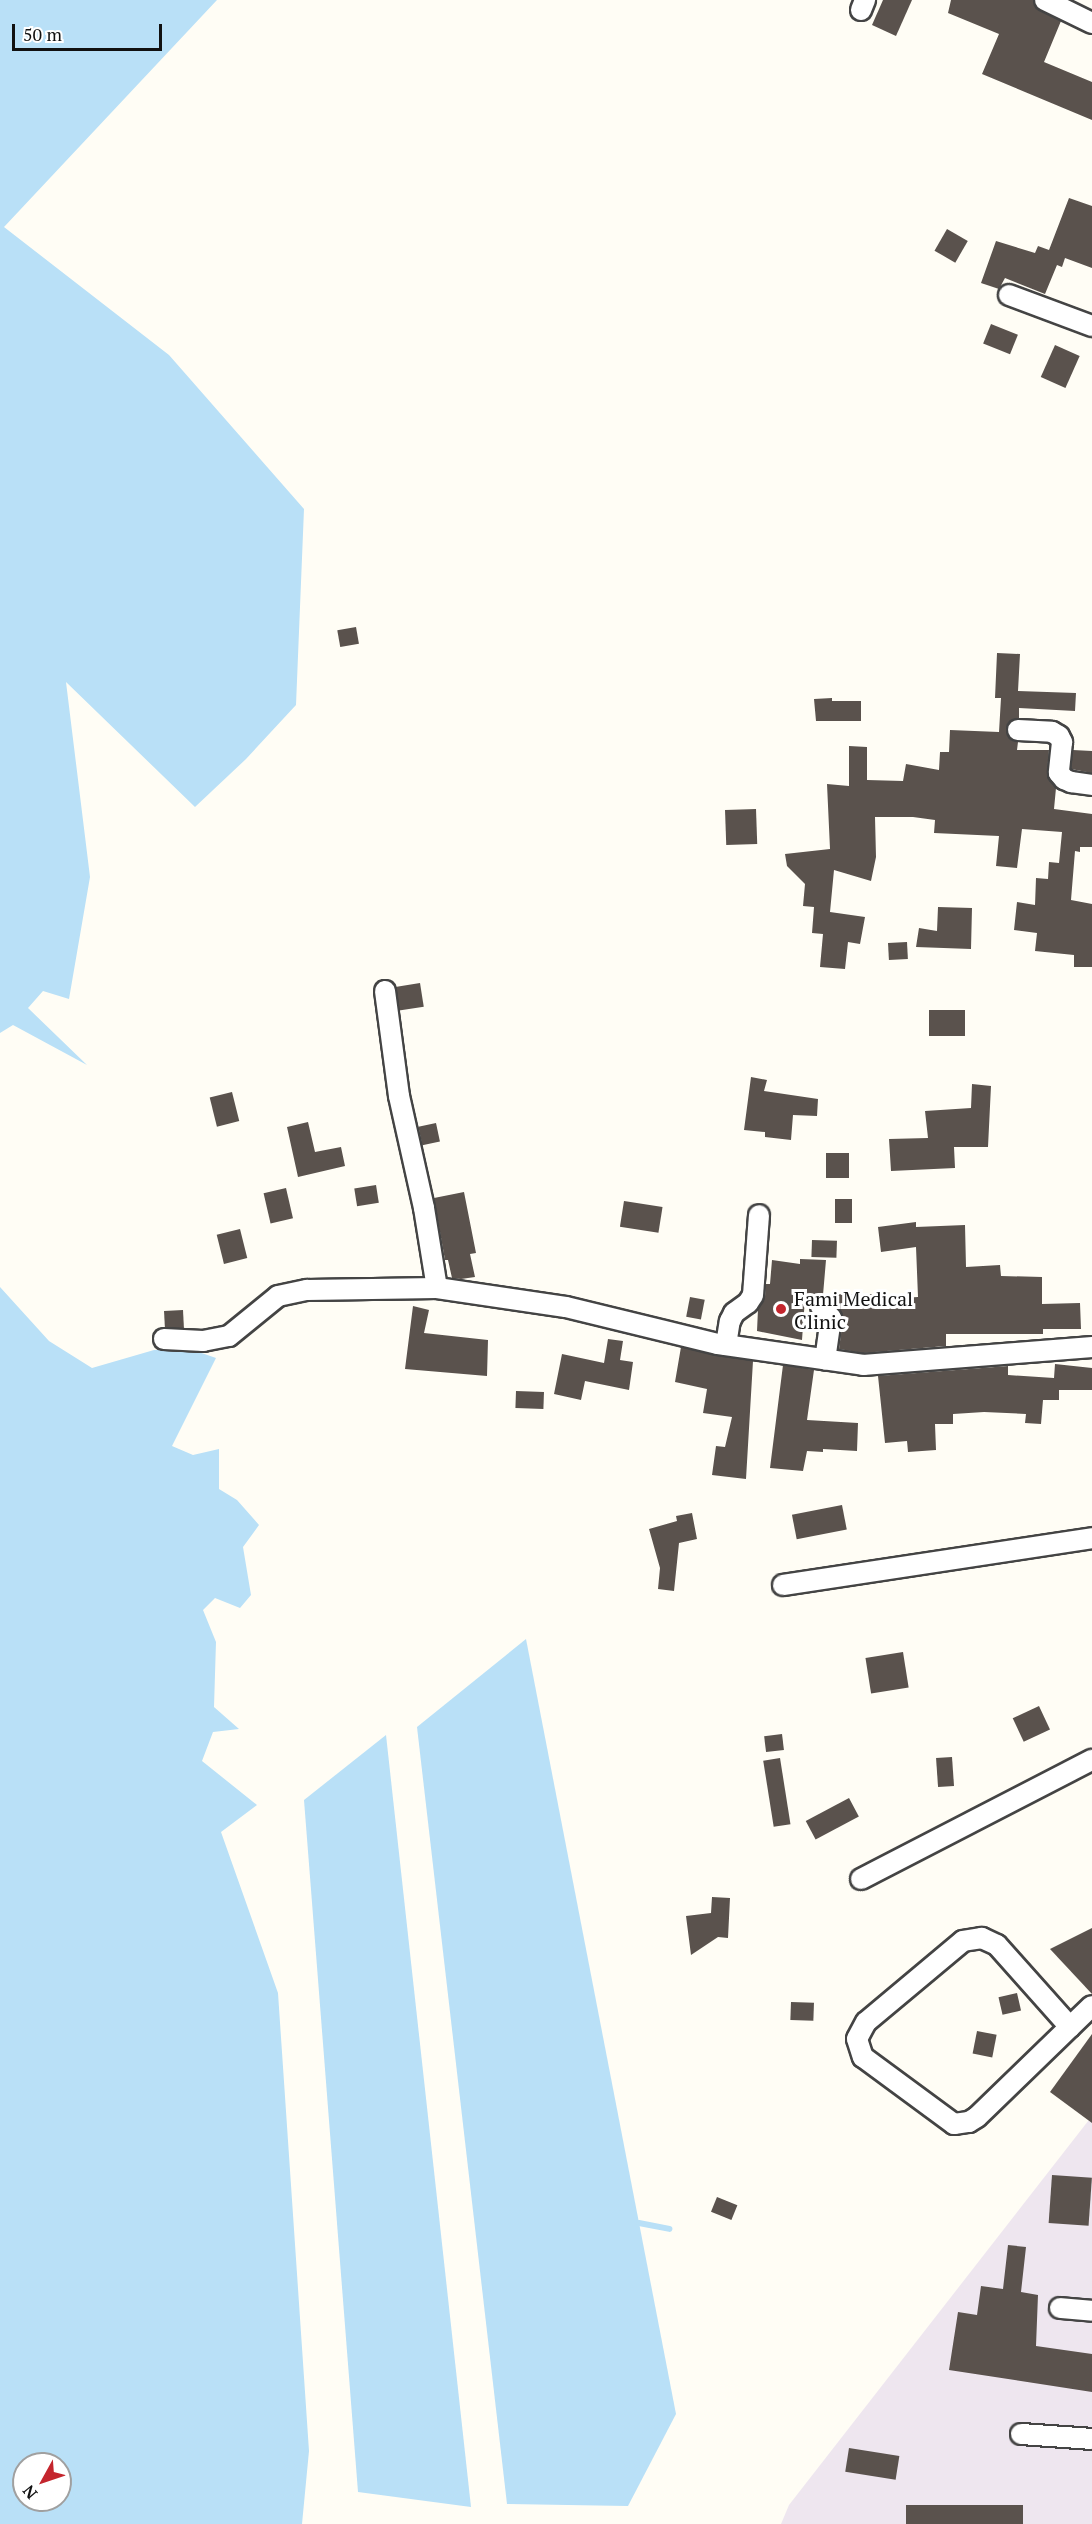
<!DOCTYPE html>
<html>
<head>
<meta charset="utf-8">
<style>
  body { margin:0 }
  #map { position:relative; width:1092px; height:2524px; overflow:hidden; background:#fffdf5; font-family:"PT Serif",serif }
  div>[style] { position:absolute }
  .industrial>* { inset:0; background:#eee6ef }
  .water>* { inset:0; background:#b9e0f7 }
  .stream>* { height:6px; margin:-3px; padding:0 3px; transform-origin:3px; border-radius:3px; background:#b9e0f7 }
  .building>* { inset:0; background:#5a524d; transform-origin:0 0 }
  .roads { filter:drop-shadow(2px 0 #444) drop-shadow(-2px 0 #444) drop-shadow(0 2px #444) drop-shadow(0 -2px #444) }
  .minor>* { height:20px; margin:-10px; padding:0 10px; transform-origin:10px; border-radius:10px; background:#fff }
  .dots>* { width:16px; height:16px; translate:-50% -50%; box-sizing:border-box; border:3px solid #fff; border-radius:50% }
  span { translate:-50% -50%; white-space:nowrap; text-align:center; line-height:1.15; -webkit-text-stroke:6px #fff; paint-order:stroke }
  .poi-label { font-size:20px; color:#111 }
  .left { translate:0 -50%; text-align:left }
  .north { position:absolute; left:12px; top:2452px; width:60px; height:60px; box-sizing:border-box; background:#fff; border:2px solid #a0a0a0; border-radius:50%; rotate:230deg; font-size:16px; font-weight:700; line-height:24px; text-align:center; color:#111 }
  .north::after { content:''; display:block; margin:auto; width:21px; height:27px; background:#c4262e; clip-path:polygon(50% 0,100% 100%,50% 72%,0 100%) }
  .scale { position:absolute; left:12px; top:24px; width:150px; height:27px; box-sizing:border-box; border:3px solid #111; border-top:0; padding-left:8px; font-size:18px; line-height:21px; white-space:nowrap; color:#111; -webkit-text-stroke:4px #fff; paint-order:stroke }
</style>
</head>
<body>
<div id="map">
  <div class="industrial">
    <i style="clip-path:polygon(1092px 2116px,1092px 2524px,781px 2524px,789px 2505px)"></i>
  </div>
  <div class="water">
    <i style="clip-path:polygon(0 0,217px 0,4px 227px,169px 355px,304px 509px,296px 705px,246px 759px,195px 807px,66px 682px,90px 877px,69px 999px,43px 991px,28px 1008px,87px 1065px,13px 1025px,0 1033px)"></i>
    <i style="clip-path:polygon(evenodd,0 1287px,49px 1341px,92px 1368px,154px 1350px,190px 1349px,216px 1358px,172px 1446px,193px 1455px,219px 1449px,219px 1489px,237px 1500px,259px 1525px,243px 1547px,251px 1595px,240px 1608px,215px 1598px,203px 1610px,216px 1642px,214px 1707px,239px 1729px,213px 1732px,202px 1761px,257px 1805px,221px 1832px,278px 1993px,309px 2451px,302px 2524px,0 2524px,0 1287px,24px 2464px,60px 2464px,60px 2500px,24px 2500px,24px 2464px)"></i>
    <i style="clip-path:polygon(526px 1639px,676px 2414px,628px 2506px,507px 2504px,417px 1727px)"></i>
    <i style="clip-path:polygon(386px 1735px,471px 2507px,358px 2492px,304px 1800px)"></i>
  </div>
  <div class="stream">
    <i style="left:639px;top:2223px;width:31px;rotate:11deg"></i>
  </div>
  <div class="building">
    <i style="clip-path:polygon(883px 0,912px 0,896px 36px,872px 25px)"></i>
    <i style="clip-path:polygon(951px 0,1033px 0,1039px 10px,1061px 21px,1044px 62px,1092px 82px,1092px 120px,982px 74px,999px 34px,948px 13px)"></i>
    <i style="clip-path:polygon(1069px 198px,1092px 206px,1092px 268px,1065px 258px,1062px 267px,1057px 265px,1045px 294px,1005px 278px,999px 289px,981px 283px,996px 241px,1035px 253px,1038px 246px,1049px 250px)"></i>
    <i style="left:947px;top:229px;width:24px;height:25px;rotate:30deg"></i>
    <i style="left:991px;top:324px;width:29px;height:21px;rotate:22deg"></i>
    <i style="left:1055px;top:345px;width:27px;height:35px;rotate:24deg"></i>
    <i style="left:356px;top:627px;width:17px;height:19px;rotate:80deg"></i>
    <i style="clip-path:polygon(997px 653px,1020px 654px,1018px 691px,1076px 693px,1075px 711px,1019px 708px,1019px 718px,1008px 723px,1006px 730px,1011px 740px,1018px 742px,1017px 750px,1049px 750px,1047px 772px,1056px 788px,1054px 809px,1092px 814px,1092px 847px,1080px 847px,1080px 852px,1075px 851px,1071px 900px,1092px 904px,1092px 967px,1074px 967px,1074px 955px,1035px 951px,1037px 933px,1014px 930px,1017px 902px,1035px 905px,1036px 878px,1048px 879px,1049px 862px,1059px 863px,1062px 832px,1022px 829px,1017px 868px,996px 866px,999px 836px,934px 833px,935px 820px,913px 817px,875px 817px,876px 857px,871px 881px,834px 870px,830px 912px,865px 917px,860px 944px,848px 942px,845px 969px,820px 967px,823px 934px,812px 933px,814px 907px,803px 906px,805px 884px,787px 866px,785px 854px,830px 849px,827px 784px,849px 786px,849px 746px,867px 747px,867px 780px,903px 781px,906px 764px,939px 770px,940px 752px,949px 752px,950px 730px,999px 732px,1001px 698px,995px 698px)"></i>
    <i style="clip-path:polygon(832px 698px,832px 701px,861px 701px,861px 721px,816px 721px,814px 699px)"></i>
    <i style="clip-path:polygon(1073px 750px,1092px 751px,1092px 773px,1071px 769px)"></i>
    <i style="left:756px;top:809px;width:35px;height:31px;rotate:88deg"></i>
    <i style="clip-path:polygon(938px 907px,972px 908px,971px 949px,916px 947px,919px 928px,937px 931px)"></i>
    <i style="left:907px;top:942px;width:17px;height:19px;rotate:87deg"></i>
    <i style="left:420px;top:983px;width:24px;height:25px;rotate:81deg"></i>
    <i style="left:965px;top:1010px;width:26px;height:36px;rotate:90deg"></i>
    <i style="clip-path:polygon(751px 1077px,767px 1080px,764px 1091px,818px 1099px,817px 1116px,793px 1115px,791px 1140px,765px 1137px,765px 1132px,744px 1130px)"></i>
    <i style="clip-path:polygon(972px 1084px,991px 1086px,988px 1147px,954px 1147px,955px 1168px,891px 1171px,889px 1139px,928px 1138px,925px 1111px,971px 1108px)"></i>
    <i style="left:232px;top:1092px;width:30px;height:23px;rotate:76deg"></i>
    <i style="clip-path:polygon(308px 1122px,315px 1152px,341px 1147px,345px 1166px,298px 1177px,287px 1127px)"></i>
    <i style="left:436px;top:1123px;width:19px;height:18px;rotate:78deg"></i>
    <i style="left:826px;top:1153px;width:23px;height:25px"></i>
    <i style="left:376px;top:1185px;width:18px;height:22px;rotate:81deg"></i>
    <i style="left:286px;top:1188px;width:31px;height:23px;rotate:77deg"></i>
    <i style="clip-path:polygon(464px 1192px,476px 1253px,470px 1254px,475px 1277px,461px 1279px,452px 1278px,448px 1260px,445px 1260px,434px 1198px)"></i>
    <i style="left:835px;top:1199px;width:17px;height:24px"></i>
    <i style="left:624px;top:1201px;width:39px;height:26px;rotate:9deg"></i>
    <i style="clip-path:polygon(916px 1222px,916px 1227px,965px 1225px,966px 1267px,1000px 1265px,1001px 1276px,1042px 1277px,1042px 1304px,1080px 1303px,1081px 1329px,1043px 1329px,1043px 1334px,946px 1334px,946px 1346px,863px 1353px,839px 1349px,843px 1319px,838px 1308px,838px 1294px,881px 1294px,882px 1299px,918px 1297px,916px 1247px,881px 1252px,878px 1227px)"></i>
    <i style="left:240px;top:1229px;width:30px;height:24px;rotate:76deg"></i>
    <i style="left:812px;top:1240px;width:25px;height:17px;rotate:2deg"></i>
    <i style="clip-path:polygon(800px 1259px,826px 1260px,823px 1295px,805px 1298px,802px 1340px,757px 1331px,758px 1309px,765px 1296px,766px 1284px,770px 1284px,772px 1260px,800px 1264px)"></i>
    <i style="left:690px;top:1297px;width:15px;height:20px;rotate:11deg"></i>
    <i style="clip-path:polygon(413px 1306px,429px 1310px,424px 1333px,488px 1340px,487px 1376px,405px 1369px)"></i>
    <i style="left:183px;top:1310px;width:18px;height:19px;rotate:87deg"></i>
    <i style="clip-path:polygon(608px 1339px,623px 1341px,620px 1360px,633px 1362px,629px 1390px,585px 1381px,581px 1400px,554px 1394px,562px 1354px,604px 1363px)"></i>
    <i style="clip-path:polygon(681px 1347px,753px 1361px,746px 1479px,712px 1475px,716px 1446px,725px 1447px,732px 1417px,703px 1413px,707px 1389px,675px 1382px)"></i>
    <i style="clip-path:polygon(1055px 1364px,1092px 1368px,1092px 1390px,1059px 1390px,1059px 1400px,1043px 1400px,1041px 1424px,1025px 1423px,1026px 1414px,984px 1412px,953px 1414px,953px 1424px,935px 1424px,936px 1450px,908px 1452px,907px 1441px,885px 1443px,878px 1376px,1008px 1366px,1008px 1375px,1054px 1378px)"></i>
    <i style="clip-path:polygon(783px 1365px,814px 1370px,807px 1420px,858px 1423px,857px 1451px,823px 1449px,823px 1452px,807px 1451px,803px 1471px,770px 1468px)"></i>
    <i style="left:516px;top:1391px;width:28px;height:17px;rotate:2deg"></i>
    <i style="left:842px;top:1505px;width:25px;height:51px;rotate:79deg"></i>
    <i style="clip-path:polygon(692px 1513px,697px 1539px,679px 1543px,674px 1591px,658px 1589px,660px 1568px,649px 1529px,677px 1521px,676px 1516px)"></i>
    <i style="left:903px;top:1652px;width:36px;height:38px;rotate:81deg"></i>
    <i style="left:1039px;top:1706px;width:26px;height:29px;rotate:65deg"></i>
    <i style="left:782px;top:1734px;width:16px;height:18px;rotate:83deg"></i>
    <i style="left:952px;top:1757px;width:29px;height:16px;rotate:86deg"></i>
    <i style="left:780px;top:1758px;width:67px;height:17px;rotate:81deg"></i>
    <i style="left:849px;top:1798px;width:21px;height:49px;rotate:62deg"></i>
    <i style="clip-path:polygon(712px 1897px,730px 1898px,728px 1938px,718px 1937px,691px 1955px,686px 1916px,711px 1913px)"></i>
    <i style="clip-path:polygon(1092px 1928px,1092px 1994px,1050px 1949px)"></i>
    <i style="left:1017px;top:1993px;width:18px;height:19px;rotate:77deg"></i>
    <i style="left:791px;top:2002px;width:23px;height:18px;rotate:2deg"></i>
    <i style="left:977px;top:2031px;width:20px;height:23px;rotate:11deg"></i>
    <i style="clip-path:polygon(1092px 2034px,1092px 2123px,1050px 2092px)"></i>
    <i style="left:1052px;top:2175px;width:40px;height:48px;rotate:4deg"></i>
    <i style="left:717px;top:2197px;width:22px;height:16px;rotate:22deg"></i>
    <i style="clip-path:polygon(1008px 2245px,1026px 2247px,1021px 2292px,1038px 2295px,1036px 2346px,1092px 2354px,1092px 2392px,949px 2370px,958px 2312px,977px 2315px,981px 2286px,1003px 2289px)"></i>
    <i style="left:849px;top:2448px;width:51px;height:24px;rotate:9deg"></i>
    <i style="left:906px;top:2505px;width:117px;height:19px"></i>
  </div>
  <div class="roads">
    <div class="minor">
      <i style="left:1045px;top:0;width:52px;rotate:26.1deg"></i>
      <i style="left:861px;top:10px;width:11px;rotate:-68deg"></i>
      <i style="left:1009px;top:295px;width:89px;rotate:20.5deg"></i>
      <i style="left:1018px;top:730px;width:34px;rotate:3deg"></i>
      <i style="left:1052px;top:732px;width:8px;rotate:30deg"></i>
      <i style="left:1059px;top:736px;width:7px;rotate:63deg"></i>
      <i style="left:1062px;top:742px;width:31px;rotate:96deg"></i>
      <i style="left:1059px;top:773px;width:8px;rotate:50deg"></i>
      <i style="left:1064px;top:779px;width:8px;rotate:23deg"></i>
      <i style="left:1071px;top:782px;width:21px;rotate:8deg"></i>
      <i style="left:385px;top:991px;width:106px;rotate:82.4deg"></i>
      <i style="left:399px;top:1096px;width:115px;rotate:77.4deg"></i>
      <i style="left:424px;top:1208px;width:81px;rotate:80.8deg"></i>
      <i style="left:821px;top:1307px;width:15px;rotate:48deg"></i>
      <i style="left:831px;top:1318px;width:42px;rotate:98.1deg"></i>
      <i style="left:164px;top:1339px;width:39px;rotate:3deg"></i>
      <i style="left:203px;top:1341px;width:26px;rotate:-11deg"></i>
      <i style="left:229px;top:1336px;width:63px;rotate:-39.2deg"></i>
      <i style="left:278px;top:1296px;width:30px;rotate:-12deg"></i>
      <i style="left:307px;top:1290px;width:130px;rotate:-0.9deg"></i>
      <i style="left:437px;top:1288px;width:130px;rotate:8.4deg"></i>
      <i style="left:566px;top:1307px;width:156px;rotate:13.7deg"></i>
      <i style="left:718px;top:1344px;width:147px;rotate:8.2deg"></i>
      <i style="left:863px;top:1365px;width:230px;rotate:-4.5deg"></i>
      <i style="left:726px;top:1345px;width:24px;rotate:-81deg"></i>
      <i style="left:730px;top:1321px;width:9px;rotate:-63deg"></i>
      <i style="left:734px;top:1313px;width:17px;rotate:-36deg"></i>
      <i style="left:748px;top:1303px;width:9px;rotate:-58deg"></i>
      <i style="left:753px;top:1295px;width:80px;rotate:-85.7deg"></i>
      <i style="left:783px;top:1585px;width:313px;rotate:-8.6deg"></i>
      <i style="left:861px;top:1879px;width:260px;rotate:-27.3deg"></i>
      <i style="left:1070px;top:2027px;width:110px;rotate:-131.7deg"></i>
      <i style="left:997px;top:1945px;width:17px;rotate:-155deg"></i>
      <i style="left:982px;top:1938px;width:19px;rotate:171deg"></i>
      <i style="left:963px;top:1941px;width:126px;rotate:140.1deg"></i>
      <i style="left:866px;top:2022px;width:19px;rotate:118deg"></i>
      <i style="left:857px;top:2039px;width:19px;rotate:72deg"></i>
      <i style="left:863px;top:2057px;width:113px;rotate:36.4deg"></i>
      <i style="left:954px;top:2124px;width:15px;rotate:-8deg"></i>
      <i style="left:969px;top:2122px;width:9px;rotate:-32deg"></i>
      <i style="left:977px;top:2117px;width:129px;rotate:-44.1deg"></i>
      <i style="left:1070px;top:2027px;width:30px;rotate:-44deg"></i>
      <i style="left:1060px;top:2308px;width:32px;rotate:5deg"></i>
      <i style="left:1021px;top:2434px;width:71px;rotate:4deg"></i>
    </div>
  </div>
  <div class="dots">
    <i style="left:781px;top:1309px;background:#c4262e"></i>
  </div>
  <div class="poi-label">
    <span class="left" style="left:794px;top:1310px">Fami Medical<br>Clinic</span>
  </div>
  <div class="north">N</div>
  <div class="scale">50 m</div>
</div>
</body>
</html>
